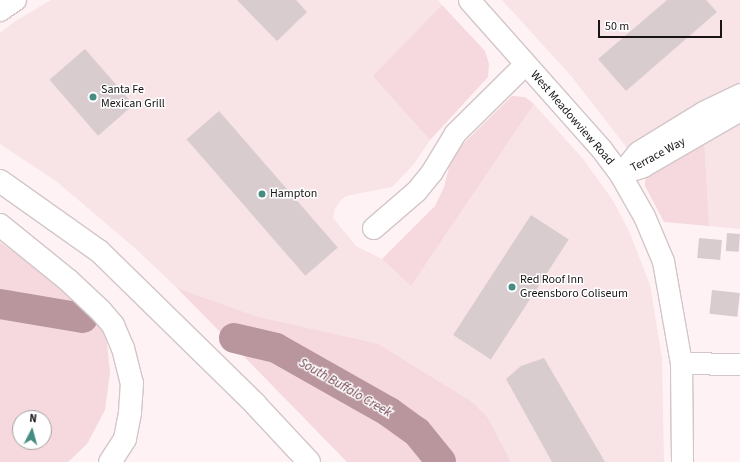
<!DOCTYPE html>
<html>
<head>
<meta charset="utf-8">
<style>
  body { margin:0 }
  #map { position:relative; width:740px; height:462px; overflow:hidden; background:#fef2f4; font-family:"Source Sans 3",sans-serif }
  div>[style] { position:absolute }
  .built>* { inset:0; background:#f8e3e7 }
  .green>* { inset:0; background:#f6d8df }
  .river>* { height:30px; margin:-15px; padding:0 15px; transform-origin:15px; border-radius:15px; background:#b9959d }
  .building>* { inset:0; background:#d8cccf; transform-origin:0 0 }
  .roads { filter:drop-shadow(1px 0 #d2c6c8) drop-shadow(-1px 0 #d2c6c8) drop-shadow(0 1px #d2c6c8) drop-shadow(0 -1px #d2c6c8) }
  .minor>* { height:21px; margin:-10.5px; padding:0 10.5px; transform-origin:10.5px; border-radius:10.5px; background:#fff }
  .major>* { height:22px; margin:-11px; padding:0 11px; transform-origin:11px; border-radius:11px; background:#fff }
  .highway>* { height:22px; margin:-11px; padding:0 11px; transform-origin:11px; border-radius:11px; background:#fff }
  .dots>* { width:11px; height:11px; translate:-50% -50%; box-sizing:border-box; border:2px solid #fff; border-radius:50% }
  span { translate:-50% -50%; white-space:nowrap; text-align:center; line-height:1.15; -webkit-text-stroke:3px #fff; paint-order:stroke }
  .poi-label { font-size:12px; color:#191516 }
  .left { translate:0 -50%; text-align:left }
  .street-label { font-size:12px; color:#191516 }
  .water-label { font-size:13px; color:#703d4b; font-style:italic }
  .north { position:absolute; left:12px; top:410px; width:40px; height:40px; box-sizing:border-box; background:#fff; border:1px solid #a3a1a2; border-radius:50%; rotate:6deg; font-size:11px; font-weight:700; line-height:16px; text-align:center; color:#191516 }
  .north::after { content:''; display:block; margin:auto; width:14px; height:18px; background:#478c82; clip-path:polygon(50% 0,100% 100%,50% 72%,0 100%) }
  .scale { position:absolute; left:598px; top:20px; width:124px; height:18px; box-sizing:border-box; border:2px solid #191516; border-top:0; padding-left:5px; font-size:12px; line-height:14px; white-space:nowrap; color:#191516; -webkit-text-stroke:3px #fff; paint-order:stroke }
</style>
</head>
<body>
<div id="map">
  <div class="built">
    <i style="clip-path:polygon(51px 0,438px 0,442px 5px,374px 76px,430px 140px,414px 164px,392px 187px,346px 196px,340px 201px,335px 209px,333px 218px,356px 246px,382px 259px,411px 286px,534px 104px,583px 159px,612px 199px,629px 231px,650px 285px,662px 358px,664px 462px,511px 462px,488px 418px,258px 317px,177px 288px,136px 249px,56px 181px,0 144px,0 33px,14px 22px)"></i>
    <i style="clip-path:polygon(502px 0,740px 0,740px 86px,690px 109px,627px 148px,572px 77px)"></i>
    <i style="clip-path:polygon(740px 119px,740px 229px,709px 226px,704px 137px)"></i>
  </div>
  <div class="green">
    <i style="clip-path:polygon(442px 5px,485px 51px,489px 64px,488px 77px,430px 140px,373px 76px)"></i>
    <i style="clip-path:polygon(512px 96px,525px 97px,534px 104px,411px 286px,382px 259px,435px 206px,444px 187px,451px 159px,462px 145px)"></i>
    <i style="clip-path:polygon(704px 137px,709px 226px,664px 222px,645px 186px,645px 181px,648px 174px)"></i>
    <i style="clip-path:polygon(evenodd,0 242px,40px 271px,82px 305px,106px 334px,110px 372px,105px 410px,87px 444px,68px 462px,0 462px,0 242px,20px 418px,44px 418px,44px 442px,20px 442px,20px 418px)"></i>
    <i style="clip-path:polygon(177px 288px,258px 317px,378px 344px,472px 402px,488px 418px,511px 462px,347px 462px)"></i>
  </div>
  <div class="river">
    <i style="left:0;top:304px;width:84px;rotate:9.6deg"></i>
    <i style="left:234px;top:338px;width:43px;rotate:13.4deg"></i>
    <i style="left:276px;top:348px;width:130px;rotate:29.5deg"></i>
    <i style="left:389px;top:412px;width:34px;rotate:36deg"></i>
    <i style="left:417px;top:432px;width:38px;rotate:51deg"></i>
  </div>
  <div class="building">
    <i style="clip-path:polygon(237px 0,296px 0,307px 12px,277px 41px)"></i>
    <i style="clip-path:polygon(667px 0,706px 0,717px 12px,626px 91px,598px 59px)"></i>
    <i style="left:85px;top:49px;width:74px;height:47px;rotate:49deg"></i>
    <i style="left:219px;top:111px;width:181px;height:43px;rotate:49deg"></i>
    <i style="left:531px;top:215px;width:45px;height:143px;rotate:33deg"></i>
    <i style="left:727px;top:233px;width:13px;height:18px;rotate:4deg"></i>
    <i style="left:699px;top:238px;width:23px;height:20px;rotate:5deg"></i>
    <i style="left:712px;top:290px;width:28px;height:24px;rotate:6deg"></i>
    <i style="clip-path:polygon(544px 358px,605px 462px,552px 462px,506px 379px,521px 366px)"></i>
  </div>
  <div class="roads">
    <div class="minor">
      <i style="left:469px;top:0;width:200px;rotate:48.4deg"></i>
      <i style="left:602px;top:150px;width:30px;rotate:53deg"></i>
      <i style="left:620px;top:174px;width:48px;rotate:60.3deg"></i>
      <i style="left:644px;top:216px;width:49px;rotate:67.1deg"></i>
      <i style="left:663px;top:261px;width:104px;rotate:80deg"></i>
      <i style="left:681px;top:363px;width:99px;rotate:89.4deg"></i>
      <i style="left:622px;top:173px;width:22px;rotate:-18deg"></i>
      <i style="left:643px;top:166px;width:112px;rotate:-30deg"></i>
      <i style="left:620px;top:174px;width:28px;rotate:-51deg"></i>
      <i style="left:638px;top:152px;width:76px;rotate:-31.6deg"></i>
      <i style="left:703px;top:112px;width:41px;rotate:-25.9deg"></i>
      <i style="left:373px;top:228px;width:57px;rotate:-40.7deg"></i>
      <i style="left:416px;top:191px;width:26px;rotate:-51deg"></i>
      <i style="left:432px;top:171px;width:44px;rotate:-58.8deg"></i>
      <i style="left:455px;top:133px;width:98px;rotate:-44.6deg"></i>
      <i style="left:681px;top:363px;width:59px;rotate:1deg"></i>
    </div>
    <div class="major">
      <i style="left:0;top:10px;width:18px;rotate:-34deg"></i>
    </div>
    <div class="highway">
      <i style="left:0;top:181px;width:121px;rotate:35.3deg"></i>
      <i style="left:99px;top:251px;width:219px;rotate:44.4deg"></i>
      <i style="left:255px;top:404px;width:79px;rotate:47deg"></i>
      <i style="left:0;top:225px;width:87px;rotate:39deg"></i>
      <i style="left:68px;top:280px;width:44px;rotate:43.2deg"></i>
      <i style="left:100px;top:310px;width:20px;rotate:49deg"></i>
      <i style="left:113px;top:325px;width:25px;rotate:67deg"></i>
      <i style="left:123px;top:348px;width:36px;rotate:76deg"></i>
      <i style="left:132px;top:383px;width:30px;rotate:94deg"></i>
      <i style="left:130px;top:413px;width:26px;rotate:101deg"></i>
      <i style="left:125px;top:439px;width:27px;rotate:123deg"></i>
    </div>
  </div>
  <div class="dots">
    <i style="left:93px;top:97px;background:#478c82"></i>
    <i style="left:262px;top:194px;background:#478c82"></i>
    <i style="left:512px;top:287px;background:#478c82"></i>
  </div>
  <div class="poi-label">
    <span class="left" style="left:101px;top:97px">Santa Fe<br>Mexican Grill</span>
    <span class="left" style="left:270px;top:194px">Hampton</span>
    <span class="left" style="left:520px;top:287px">Red Roof Inn<br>Greensboro Coliseum</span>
  </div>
  <div class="street-label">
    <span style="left:572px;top:118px;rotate:49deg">West Meadowview Road</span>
    <span style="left:658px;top:155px;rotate:-28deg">Terrace Way</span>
  </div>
  <div class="water-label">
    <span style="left:345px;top:388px;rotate:30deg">South Buffalo Creek</span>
  </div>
  <div class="north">N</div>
  <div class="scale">50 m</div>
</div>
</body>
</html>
